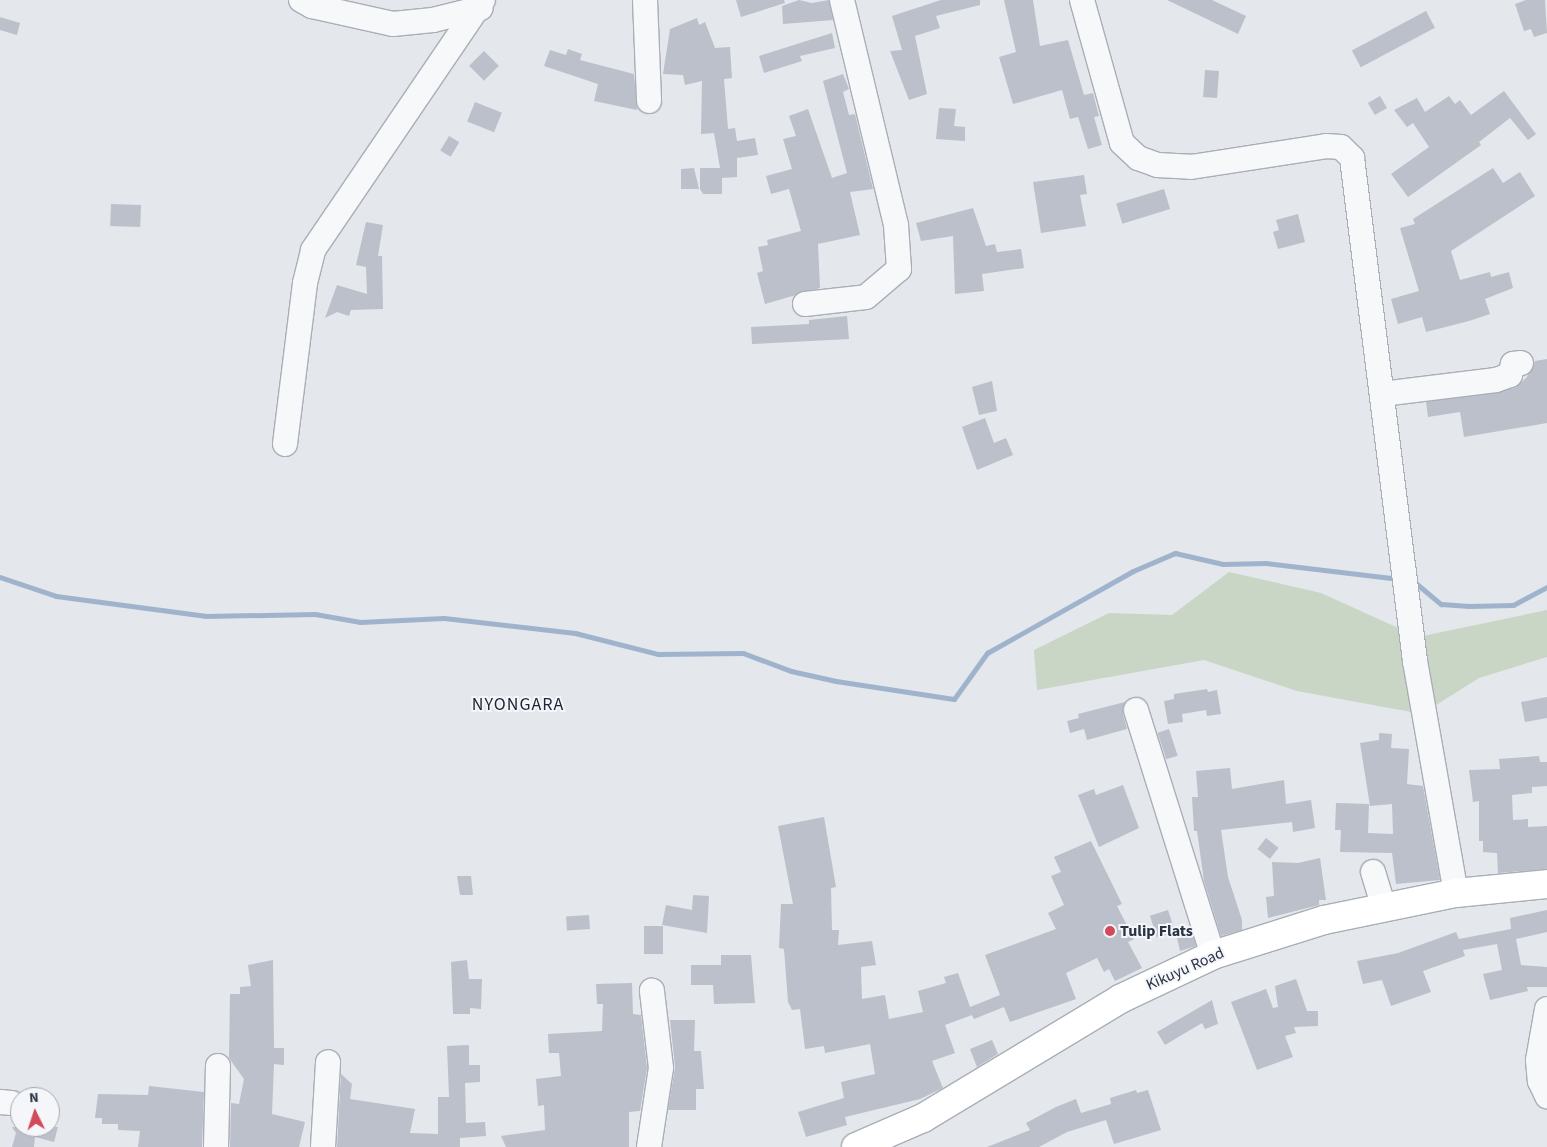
<!DOCTYPE html>
<html>
<head>
<meta charset="utf-8">
<style>
  body { margin:0 }
  #map { position:relative; width:1547px; height:1147px; overflow:hidden; background:#e4e7ec; font-family:"Source Sans 3",sans-serif }
  div>[style] { position:absolute }
  .green>* { inset:0; background:#c9d6c5 }
  .stream>* { height:5px; margin:-2.5px; padding:0 2.5px; transform-origin:2.5px; border-radius:2.5px; background:#9fb4cc }
  .building>* { inset:0; background:#bbc0ca; transform-origin:0 0 }
  .roads { filter:drop-shadow(1px 0 #a9aeb7) drop-shadow(-1px 0 #a9aeb7) drop-shadow(0 1px #a9aeb7) drop-shadow(0 -1px #a9aeb7) }
  .minor>* { height:24px; margin:-12px; padding:0 12px; transform-origin:12px; border-radius:12px; background:#f7f8fa }
  .major>* { height:28px; margin:-14px; padding:0 14px; transform-origin:14px; border-radius:14px; background:#fff }
  .dots>* { width:14px; height:14px; translate:-50% -50%; box-sizing:border-box; border:2px solid #f4f6f9; border-radius:50% }
  span { translate:-50% -50%; white-space:nowrap; text-align:center; line-height:1.15; -webkit-text-stroke:4px #f4f6f9; paint-order:stroke }
  .poi-label { font-size:16px; color:#2b3445; font-weight:700 }
  .left { translate:0 -50%; text-align:left }
  .street-label { font-size:16px; color:#2b3445 }
  .neighbourhood-label { font-size:18px; color:#1d2536; letter-spacing:1px }
  .north { position:absolute; left:10px; top:1087px; width:50px; height:50px; box-sizing:border-box; background:#f4f6f9; border:1px solid #a4a8b1; border-radius:50%; rotate:356deg; font-size:14px; font-weight:700; line-height:20px; text-align:center; color:#2b3445 }
  .north::after { content:''; display:block; margin:auto; width:18px; height:22px; background:#d1495b; clip-path:polygon(50% 0,100% 100%,50% 72%,0 100%) }
</style>
</head>
<body>
<div id="map">
  <div class="green">
    <i style="clip-path:polygon(1229px 572px,1321px 593px,1418px 637px,1547px 610px,1547px 657px,1479px 678px,1422px 714px,1297px 691px,1204px 660px,1037px 690px,1034px 650px,1109px 613px,1172px 615px)"></i>
  </div>
  <div class="stream">
    <i style="left:0;top:577px;width:59px;rotate:18.7deg"></i>
    <i style="left:56px;top:596px;width:150px;rotate:7.6deg"></i>
    <i style="left:205px;top:616px;width:110px;rotate:-1deg"></i>
    <i style="left:315px;top:614px;width:46px;rotate:10.1deg"></i>
    <i style="left:360px;top:622px;width:84px;rotate:-2.7deg"></i>
    <i style="left:444px;top:618px;width:132px;rotate:6.5deg"></i>
    <i style="left:575px;top:633px;width:86px;rotate:14.2deg"></i>
    <i style="left:658px;top:654px;width:85px;rotate:-0.7deg"></i>
    <i style="left:743px;top:653px;width:51px;rotate:20.6deg"></i>
    <i style="left:791px;top:671px;width:46px;rotate:12.5deg"></i>
    <i style="left:836px;top:681px;width:119px;rotate:8.7deg"></i>
    <i style="left:954px;top:699px;width:57px;rotate:-54.3deg"></i>
    <i style="left:987px;top:653px;width:167px;rotate:-29.3deg"></i>
    <i style="left:1133px;top:571px;width:46px;rotate:-23.2deg"></i>
    <i style="left:1175px;top:553px;width:49px;rotate:12.9deg"></i>
    <i style="left:1223px;top:564px;width:43px;rotate:-1.3deg"></i>
    <i style="left:1266px;top:563px;width:126px;rotate:6.8deg"></i>
    <i style="left:1412px;top:580px;width:38px;rotate:40deg"></i>
    <i style="left:1441px;top:604px;width:28px;rotate:4deg"></i>
    <i style="left:1469px;top:606px;width:44px;rotate:-1.3deg"></i>
    <i style="left:1513px;top:605px;width:38px;rotate:-28deg"></i>
  </div>
  <div class="building">
    <i style="clip-path:polygon(736px 0,784px 0,785px 3px,741px 17px)"></i>
    <i style="clip-path:polygon(799px 0,812px 3px,829px 0,833px 20px,783px 24px,782px 6px)"></i>
    <i style="clip-path:polygon(941px 0,980px 0,980px 5px,936px 16px,940px 28px,915px 36px,927px 94px,909px 100px,890px 51px,902px 50px,892px 16px)"></i>
    <i style="clip-path:polygon(1004px 0,1033px 0,1040px 46px,1068px 40px,1084px 95px,1093px 93px,1099px 116px,1094px 117px,1102px 145px,1088px 149px,1078px 117px,1070px 119px,1062px 90px,1013px 104px,999px 57px,1016px 52px)"></i>
    <i style="clip-path:polygon(1167px 0,1212px 0,1246px 16px,1238px 34px)"></i>
    <i style="clip-path:polygon(1526px 0,1545px 0,1547px 33px,1534px 37px,1531px 29px,1524px 31px,1515px 4px)"></i>
    <i style="left:1426px;top:11px;width:19px;height:84px;rotate:62deg"></i>
    <i style="clip-path:polygon(0 17px,20px 23px,17px 35px,0 30px)"></i>
    <i style="clip-path:polygon(697px 18px,699px 25px,705px 22px,715px 48px,730px 47px,732px 78px,724px 79px,728px 129px,735px 128px,737px 141px,755px 138px,758px 155px,737px 158px,737px 177px,722px 178px,722px 194px,703px 194px,700px 189px,700px 168px,720px 168px,714px 133px,701px 134px,702px 81px,685px 85px,683px 75px,663px 74px,670px 29px)"></i>
    <i style="clip-path:polygon(832px 33px,835px 48px,800px 56px,802px 61px,764px 73px,759px 56px)"></i>
    <i style="clip-path:polygon(568px 49px,582px 54px,580px 60px,634px 74px,637px 110px,594px 101px,598px 84px,544px 66px,550px 50px,566px 55px)"></i>
    <i style="left:484px;top:51px;width:21px;height:21px;rotate:45deg"></i>
    <i style="left:1205px;top:70px;width:14px;height:27px;rotate:4deg"></i>
    <i style="clip-path:polygon(843px 74px,849px 89px,843px 92px,849px 115px,855px 114px,873px 189px,850px 192px,860px 235px,818px 244px,820px 288px,765px 304px,757px 273px,763px 271px,758px 247px,768px 245px,767px 240px,801px 231px,789px 189px,771px 194px,766px 176px,792px 169px,783px 139px,796px 136px,789px 116px,808px 109px,832px 178px,847px 173px,823px 81px)"></i>
    <i style="clip-path:polygon(1504px 91px,1536px 134px,1528px 140px,1510px 118px,1479px 142px,1481px 145px,1408px 197px,1391px 174px,1429px 147px,1413px 123px,1407px 127px,1394px 110px,1417px 98px,1425px 112px,1449px 96px,1455px 104px,1460px 100px,1471px 115px)"></i>
    <i style="left:1380px;top:96px;width:14px;height:14px;rotate:60deg"></i>
    <i style="left:475px;top:102px;width:29px;height:21px;rotate:22deg"></i>
    <i style="clip-path:polygon(939px 108px,956px 109px,954px 126px,965px 127px,965px 141px,936px 139px)"></i>
    <i style="left:449px;top:136px;width:12px;height:17px;rotate:31deg"></i>
    <i style="clip-path:polygon(694px 168px,699px 189px,681px 189px,681px 169px)"></i>
    <i style="clip-path:polygon(1493px 168px,1503px 183px,1520px 172px,1535px 196px,1451px 251px,1460px 280px,1490px 272px,1491px 277px,1509px 272px,1513px 288px,1485px 299px,1490px 314px,1469px 321px,1426px 332px,1422px 317px,1398px 324px,1391px 299px,1419px 291px,1400px 228px,1415px 224px,1413px 219px)"></i>
    <i style="clip-path:polygon(1084px 175px,1087px 194px,1080px 195px,1086px 226px,1041px 233px,1033px 182px)"></i>
    <i style="left:1164px;top:189px;width:21px;height:50px;rotate:73deg"></i>
    <i style="left:111px;top:204px;width:30px;height:22px;rotate:2deg"></i>
    <i style="clip-path:polygon(973px 208px,986px 246px,995px 244px,997px 252px,1021px 249px,1024px 268px,982px 274px,984px 291px,955px 294px,953px 236px,921px 241px,916px 223px)"></i>
    <i style="clip-path:polygon(1298px 214px,1305px 242px,1278px 249px,1273px 232px,1279px 230px,1276px 220px)"></i>
    <i style="clip-path:polygon(366px 222px,383px 225px,378px 256px,382px 256px,383px 309px,351px 310px,349px 316px,337px 312px,325px 318px,337px 285px,367px 294px,366px 267px,356px 265px)"></i>
    <i style="clip-path:polygon(847px 316px,849px 339px,752px 344px,751px 327px,809px 324px,809px 320px)"></i>
    <i style="clip-path:polygon(1547px 359px,1547px 423px,1464px 437px,1460px 412px,1428px 417px,1426px 402px,1515px 388px,1527px 377px,1535px 361px)"></i>
    <i style="clip-path:polygon(992px 381px,997px 411px,979px 415px,972px 387px)"></i>
    <i style="clip-path:polygon(985px 418px,994px 443px,1006px 438px,1013px 455px,977px 470px,962px 427px)"></i>
    <i style="clip-path:polygon(1207px 689px,1208px 692px,1217px 690px,1221px 714px,1207px 716px,1206px 710px,1182px 714px,1183px 722px,1168px 724px,1164px 701px,1174px 699px,1174px 694px)"></i>
    <i style="clip-path:polygon(1547px 697px,1547px 718px,1525px 722px,1521px 702px)"></i>
    <i style="clip-path:polygon(1125px 702px,1123px 714px,1127px 729px,1087px 740px,1084px 729px,1070px 733px,1067px 721px,1079px 718px,1078px 714px)"></i>
    <i style="left:1169px;top:729px;width:28px;height:12px;rotate:72deg"></i>
    <i style="clip-path:polygon(1379px 733px,1392px 734px,1391px 748px,1409px 749px,1407px 784px,1423px 786px,1440px 880px,1396px 884px,1392px 853px,1340px 852px,1341px 830px,1335px 830px,1336px 803px,1369px 804px,1368px 833px,1393px 834px,1392px 804px,1370px 806px,1360px 743px,1379px 740px)"></i>
    <i style="clip-path:polygon(1539px 756px,1540px 762px,1547px 762px,1547px 786px,1532px 787px,1532px 793px,1512px 795px,1513px 820px,1528px 819px,1528px 827px,1547px 826px,1547px 869px,1498px 873px,1497px 853px,1483px 852px,1483px 841px,1479px 841px,1479px 801px,1473px 802px,1469px 770px,1500px 769px,1499px 759px)"></i>
    <i style="clip-path:polygon(1230px 768px,1232px 789px,1284px 780px,1286px 804px,1311px 800px,1315px 828px,1293px 832px,1292px 822px,1221px 830px,1228px 877px,1242px 920px,1242px 930px,1221px 936px,1204px 881px,1197px 831px,1194px 831px,1192px 797px,1198px 797px,1196px 771px)"></i>
    <i style="clip-path:polygon(1123px 785px,1139px 828px,1099px 847px,1078px 795px,1094px 789px,1096px 795px)"></i>
    <i style="clip-path:polygon(824px 817px,836px 887px,831px 888px,832px 930px,839px 930px,838px 945px,872px 941px,876px 965px,861px 967px,862px 999px,885px 995px,889px 1019px,923px 1012px,918px 991px,946px 983px,944px 977px,958px 973px,970px 1007px,1000px 995px,985px 955px,1056px 929px,1048px 913px,1064px 905px,1051px 876px,1061px 872px,1054px 857px,1091px 841px,1122px 904px,1117px 906px,1134px 939px,1128px 942px,1142px 968px,1115px 981px,1109px 969px,1104px 972px,1097px 958px,1066px 973px,1076px 999px,1010px 1022px,1004px 1007px,974px 1019px,972px 1015px,945px 1025px,955px 1053px,932px 1061px,943px 1088px,920px 1099px,845px 1117px,847px 1125px,806px 1137px,798px 1112px,844px 1098px,841px 1082px,875px 1074px,870px 1044px,825px 1053px,824px 1046px,805px 1049px,800px 1009px,792px 1010px,788px 1002px,784px 949px,779px 948px,781px 904px,793px 904px,778px 826px)"></i>
    <i style="left:1266px;top:838px;width:16px;height:14px;rotate:38deg"></i>
    <i style="clip-path:polygon(1320px 858px,1326px 900px,1319px 900px,1319px 905px,1268px 918px,1266px 897px,1274px 896px,1272px 862px,1298px 863px)"></i>
    <i style="clip-path:polygon(457px 876px,471px 876px,473px 895px,460px 895px)"></i>
    <i style="clip-path:polygon(693px 895px,709px 896px,707px 933px,662px 925px,666px 905px,692px 910px)"></i>
    <i style="left:1168px;top:910px;width:23px;height:19px;rotate:72deg"></i>
    <i style="clip-path:polygon(1547px 910px,1547px 932px,1516px 939px,1521px 965px,1547px 967px,1547px 987px,1527px 987px,1528px 991px,1490px 1000px,1483px 974px,1502px 970px,1497px 944px,1463px 950px,1465px 956px,1423px 971px,1431px 992px,1391px 1006px,1382px 980px,1363px 984px,1357px 961px,1398px 953px,1456px 932px,1459px 939px,1511px 929px,1510px 918px)"></i>
    <i style="left:589px;top:915px;width:14px;height:23px;rotate:86deg"></i>
    <i style="left:644px;top:926px;width:19px;height:28px"></i>
    <i style="clip-path:polygon(1191px 930px,1196px 946px,1180px 951px,1176px 933px)"></i>
    <i style="clip-path:polygon(721px 955px,751px 955px,755px 1003px,714px 1004px,713px 985px,691px 985px,691px 965px,721px 965px)"></i>
    <i style="clip-path:polygon(273px 960px,274px 1048px,284px 1048px,284px 1065px,274px 1064px,272px 1114px,305px 1122px,299px 1147px,230px 1147px,231px 1103px,239px 1104px,244px 1079px,229px 1058px,230px 994px,240px 994px,240px 987px,251px 986px,248px 965px)"></i>
    <i style="clip-path:polygon(467px 960px,469px 979px,482px 979px,481px 1009px,470px 1008px,470px 1014px,453px 1014px,451px 962px)"></i>
    <i style="clip-path:polygon(1296px 979px,1307px 1011px,1318px 1011px,1318px 1026px,1294px 1027px,1296px 1033px,1285px 1036px,1293px 1057px,1257px 1070px,1231px 1002px,1266px 989px,1273px 1008px,1278px 1007px,1275px 986px)"></i>
    <i style="clip-path:polygon(632px 983px,633px 1014px,641px 1015px,647px 1068px,640px 1111px,629px 1112px,629px 1147px,506px 1147px,501px 1136px,545px 1130px,544px 1105px,538px 1106px,536px 1079px,561px 1076px,559px 1053px,549px 1053px,548px 1034px,602px 1031px,603px 1004px,597px 1004px,596px 984px)"></i>
    <i style="clip-path:polygon(1212px 1000px,1218px 1024px,1205px 1029px,1202px 1023px,1165px 1045px,1157px 1032px)"></i>
    <i style="clip-path:polygon(670px 1020px,695px 1020px,694px 1051px,701px 1051px,704px 1089px,696px 1089px,696px 1110px,668px 1110px,675px 1067px)"></i>
    <i style="clip-path:polygon(992px 1040px,998px 1054px,977px 1067px,970px 1049px)"></i>
    <i style="clip-path:polygon(469px 1045px,469px 1065px,480px 1065px,480px 1082px,465px 1083px,466px 1123px,485px 1122px,486px 1136px,460px 1138px,460px 1147px,337px 1147px,341px 1074px,352px 1084px,350px 1099px,415px 1109px,410px 1133px,438px 1134px,438px 1097px,449px 1097px,447px 1046px)"></i>
    <i style="clip-path:polygon(149px 1086px,204px 1092px,202px 1147px,138px 1147px,140px 1131px,118px 1130px,118px 1124px,102px 1124px,102px 1118px,95px 1118px,98px 1094px,148px 1095px)"></i>
    <i style="clip-path:polygon(1136px 1090px,1137px 1093px,1148px 1090px,1161px 1130px,1114px 1144px,1106px 1120px,1067px 1132px,1039px 1147px,987px 1147px,1030px 1130px,1026px 1123px,1056px 1107px,1076px 1099px,1081px 1113px,1111px 1104px,1110px 1098px)"></i>
    <i style="clip-path:polygon(12px 1127px,58px 1127px,54px 1142px,35px 1137px,34px 1147px,12px 1147px,16px 1133px)"></i>
  </div>
  <div class="roads">
    <div class="minor">
      <i style="left:301px;top:0;width:13px;rotate:29deg"></i>
      <i style="left:312px;top:6px;width:83px;rotate:12.5deg"></i>
      <i style="left:393px;top:24px;width:40px;rotate:-5.7deg"></i>
      <i style="left:433px;top:20px;width:49px;rotate:-14deg"></i>
      <i style="left:645px;top:0;width:101px;rotate:87.7deg"></i>
      <i style="left:1082px;top:0;width:148px;rotate:74.4deg"></i>
      <i style="left:1122px;top:143px;width:22px;rotate:43deg"></i>
      <i style="left:1138px;top:158px;width:20px;rotate:20deg"></i>
      <i style="left:1157px;top:165px;width:34px;rotate:3deg"></i>
      <i style="left:1191px;top:167px;width:137px;rotate:-8.8deg"></i>
      <i style="left:1326px;top:146px;width:15px;rotate:4deg"></i>
      <i style="left:1341px;top:147px;width:16px;rotate:45deg"></i>
      <i style="left:1352px;top:158px;width:507px;rotate:82.86deg"></i>
      <i style="left:1415px;top:661px;width:236px;rotate:80deg"></i>
      <i style="left:805px;top:304px;width:61px;rotate:-6.5deg"></i>
      <i style="left:866px;top:297px;width:43px;rotate:-40.3deg"></i>
      <i style="left:899px;top:269px;width:44px;rotate:-93.9deg"></i>
      <i style="left:896px;top:225px;width:231px;rotate:-103.5deg"></i>
      <i style="left:1382px;top:394px;width:115px;rotate:-7deg"></i>
      <i style="left:1496px;top:380px;width:15px;rotate:-20deg"></i>
      <i style="left:1510px;top:375px;width:11px;rotate:-75deg"></i>
      <i style="left:1513px;top:364px;width:8px;rotate:-7deg"></i>
      <i style="left:285px;top:444px;width:162px;rotate:-82.9deg"></i>
      <i style="left:305px;top:283px;width:34px;rotate:-76deg"></i>
      <i style="left:313px;top:250px;width:302px;rotate:-55.8deg"></i>
      <i style="left:1136px;top:710px;width:257px;rotate:72.6deg"></i>
      <i style="left:1373px;top:872px;width:37px;rotate:73deg"></i>
      <i style="left:1547px;top:1009px;width:52px;rotate:100deg"></i>
      <i style="left:1538px;top:1060px;width:21px;rotate:85deg"></i>
      <i style="left:1540px;top:1081px;width:17px;rotate:65deg"></i>
      <i style="left:0;top:1102px;width:12px;rotate:5deg"></i>
      <i style="left:216px;top:1147px;width:81px;rotate:-88.6deg"></i>
      <i style="left:323px;top:1147px;width:85px;rotate:-86.6deg"></i>
      <i style="left:649px;top:1147px;width:80px;rotate:-81.4deg"></i>
      <i style="left:661px;top:1068px;width:78px;rotate:-96.7deg"></i>
    </div>
    <div class="major">
      <i style="left:856px;top:1147px;width:73px;rotate:-23.4deg"></i>
      <i style="left:923px;top:1118px;width:230px;rotate:-31.1deg"></i>
      <i style="left:1120px;top:999px;width:103px;rotate:-25.3deg"></i>
      <i style="left:1213px;top:955px;width:116px;rotate:-17.5deg"></i>
      <i style="left:1324px;top:920px;width:135px;rotate:-11.6deg"></i>
      <i style="left:1456px;top:893px;width:91px;rotate:-5.6deg"></i>
    </div>
  </div>
  <div class="dots">
    <i style="left:1110px;top:931px;background:#d1495b"></i>
  </div>
  <div class="poi-label">
    <span class="left" style="left:1120px;top:931px">Tulip Flats</span>
  </div>
  <div class="street-label">
    <span style="left:1185px;top:969px;rotate:-24deg">Kikuyu Road</span>
  </div>
  <div class="neighbourhood-label">
    <span style="left:518px;top:705px">NYONGARA</span>
  </div>
  <div class="north">N</div>
</div>
</body>
</html>
